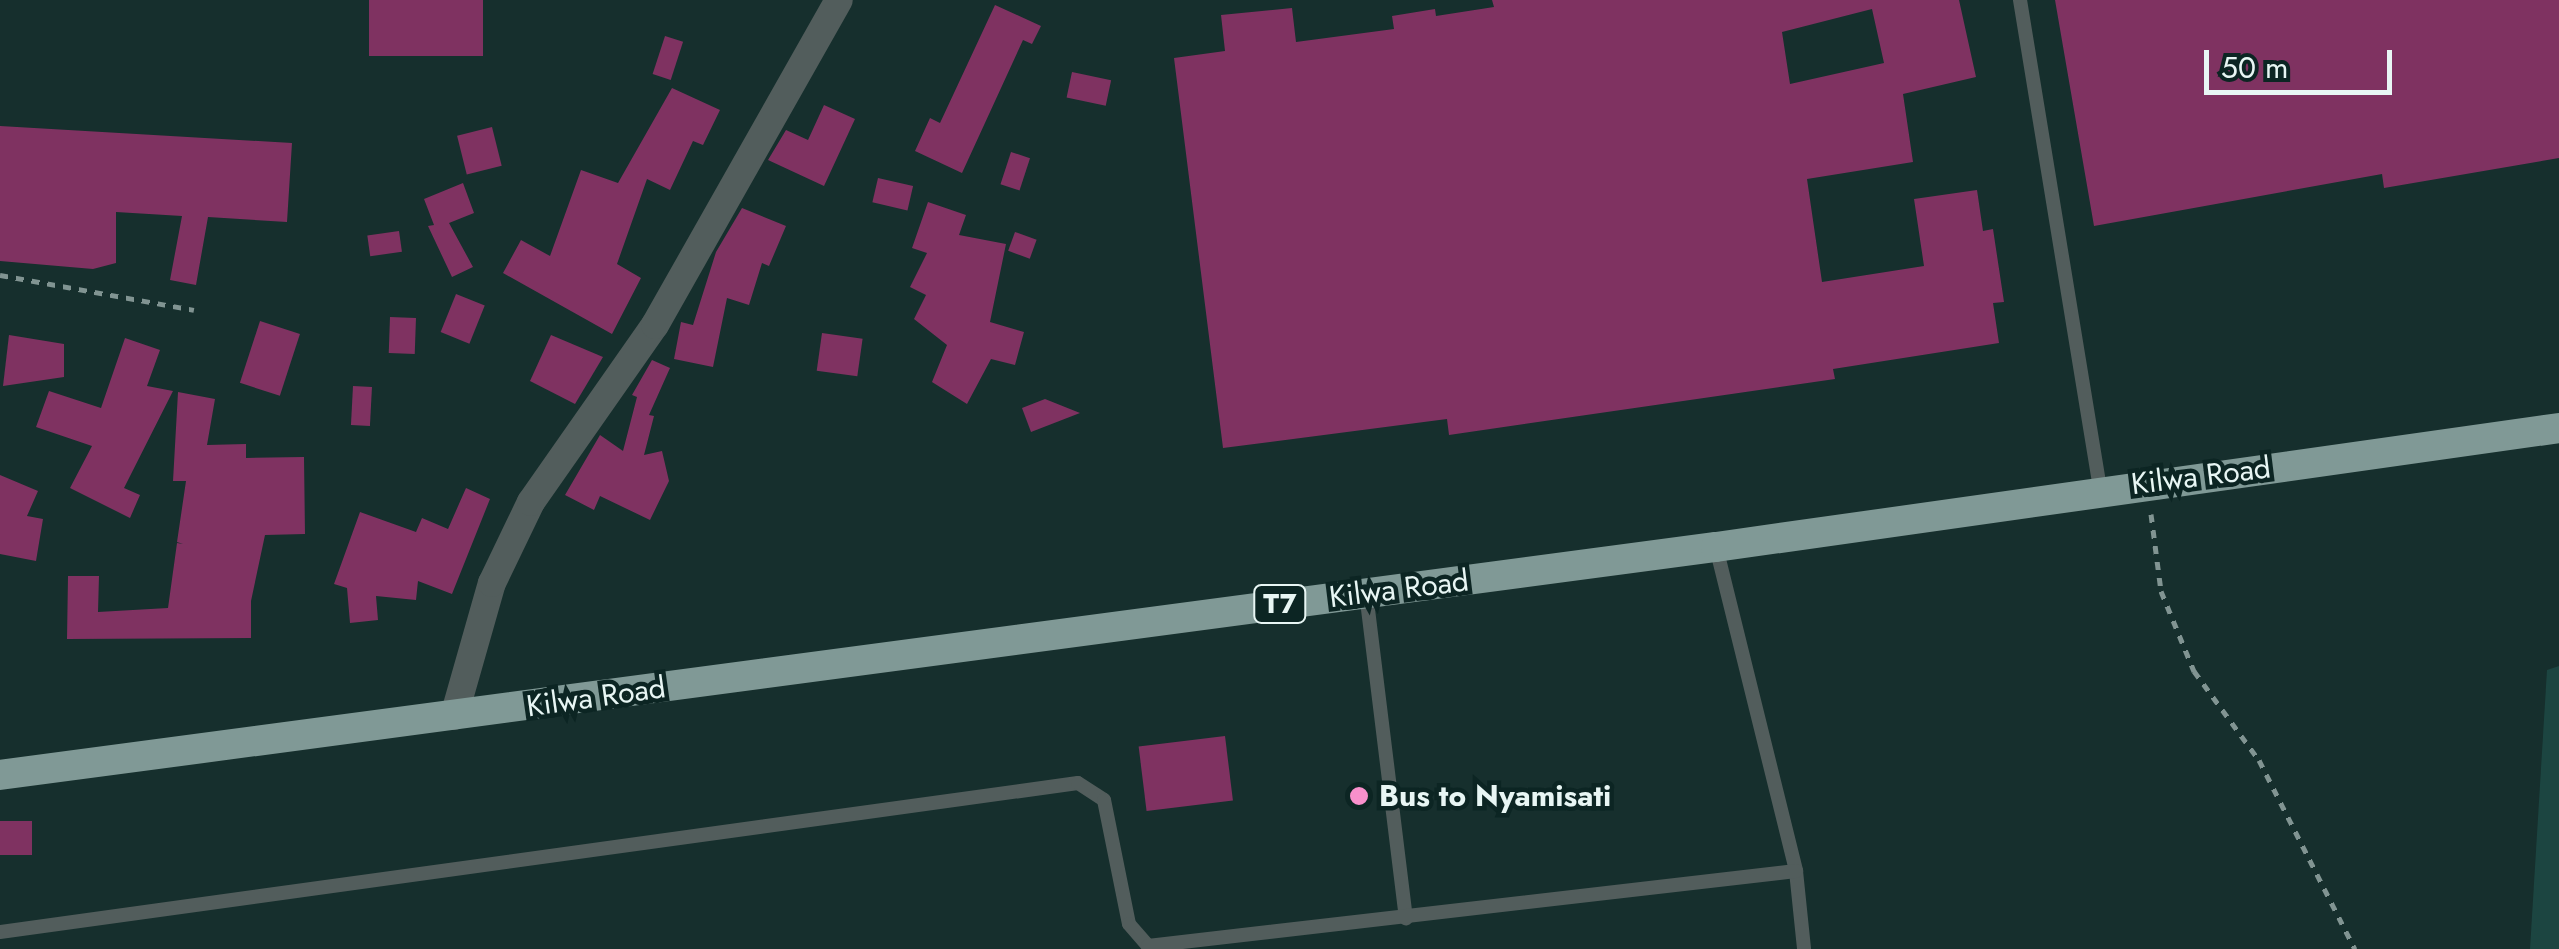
<!DOCTYPE html>
<html>
<head>
<meta charset="utf-8">
<style>
  body { margin:0 }
  #map { position:relative; width:2559px; height:949px; overflow:hidden; background:#162f2d; font-family:Jost,sans-serif }
  div>[style] { position:absolute }
  .green>* { inset:0; background:#1c4541 }
  .building>* { inset:0; background:#7f3261; transform-origin:0 0 }
  .path>* { height:5px; margin-top:-2.5px; transform-origin:0; background:repeating-linear-gradient(90deg,#819492 0 8px,transparent 0 16px) }
  .service>* { height:14px; margin:-7px; padding:0 7px; transform-origin:7px; border-radius:7px; background:#525d5c }
  .minor>* { height:28px; margin:-14px; padding:0 14px; transform-origin:14px; border-radius:14px; background:#525d5c }
  .trunk>* { height:30px; margin:-15px; padding:0 15px; transform-origin:15px; border-radius:15px; background:#809996 }
  .dots>* { width:28px; height:28px; translate:-50% -50%; box-sizing:border-box; border:5px solid #0c2523; border-radius:50% }
  span { translate:-50% -50%; white-space:nowrap; text-align:center; line-height:1.15; -webkit-text-stroke:9px #0c2523; paint-order:stroke }
  .shield-label span { padding:2px 8px; background:#0c2523; border:2px solid; border-radius:8px; -webkit-text-stroke-width:0 }
  .shield-label { font-size:28px; color:#e8f6f4; font-weight:700 }
  .street-label { font-size:30px; color:#e8f6f4 }
  .poi-label { font-size:30px; color:#e8f6f4; font-weight:700 }
  .left { translate:0 -50%; text-align:left }
  .scale { position:absolute; left:2204px; top:50px; width:188px; height:45px; box-sizing:border-box; border:5px solid #e8f6f4; border-top:0; padding-left:12px; font-size:30px; line-height:35px; white-space:nowrap; color:#e8f6f4; -webkit-text-stroke:8px #0c2523; paint-order:stroke }
</style>
</head>
<body>
<div id="map">
  <div class="green">
    <i style="clip-path:polygon(2559px 666px,2559px 949px,2530px 949px,2547px 670px)"></i>
  </div>
  <div class="building">
    <i style="left:369px;top:0;width:114px;height:56px"></i>
    <i style="clip-path:polygon(evenodd,1492px 0,1959px 0,1976px 77px,1903px 94px,1913px 162px,1807px 179px,1822px 282px,1924px 266px,1914px 199px,1977px 190px,1983px 231px,1993px 229px,2004px 302px,1993px 303px,1999px 343px,1833px 369px,1835px 379px,1449px 435px,1447px 419px,1223px 448px,1174px 58px,1225px 51px,1221px 15px,1292px 8px,1296px 42px,1394px 29px,1392px 16px,1435px 9px,1436px 16px,1494px 7px,1492px 0,1872px 9px,1884px 63px,1790px 84px,1782px 32px,1872px 9px)"></i>
    <i style="clip-path:polygon(2055px 0,2559px 0,2559px 158px,2384px 188px,2382px 174px,2094px 226px)"></i>
    <i style="clip-path:polygon(995px 5px,1041px 26px,1032px 44px,1023px 40px,962px 173px,915px 151px,930px 118px,940px 123px)"></i>
    <i style="left:665px;top:36px;width:19px;height:40px;rotate:18deg"></i>
    <i style="left:1072px;top:72px;width:40px;height:26px;rotate:12deg"></i>
    <i style="clip-path:polygon(672px 88px,720px 110px,703px 145px,693px 141px,670px 190px,647px 179px,617px 264px,641px 278px,612px 334px,503px 273px,521px 240px,550px 256px,581px 170px,618px 183px)"></i>
    <i style="clip-path:polygon(824px 105px,855px 119px,824px 186px,768px 160px,786px 130px,808px 140px)"></i>
    <i style="clip-path:polygon(0 126px,292px 143px,287px 222px,208px 217px,196px 285px,170px 280px,182px 216px,116px 212px,116px 263px,93px 269px,0 261px)"></i>
    <i style="left:492px;top:127px;width:40px;height:36px;rotate:76deg"></i>
    <i style="left:1011px;top:152px;width:20px;height:34px;rotate:18deg"></i>
    <i style="left:878px;top:178px;width:36px;height:25px;rotate:13deg"></i>
    <i style="clip-path:polygon(463px 183px,474px 213px,449px 223px,473px 267px,452px 277px,428px 226px,434px 225px,424px 199px)"></i>
    <i style="clip-path:polygon(928px 202px,966px 215px,959px 235px,1006px 244px,990px 322px,1024px 332px,1015px 365px,991px 359px,967px 404px,932px 382px,947px 345px,914px 319px,926px 295px,910px 287px,927px 253px,912px 248px)"></i>
    <i style="clip-path:polygon(742px 208px,786px 226px,769px 266px,762px 263px,749px 305px,727px 298px,713px 367px,674px 359px,681px 322px,693px 325px,716px 252px)"></i>
    <i style="left:399px;top:231px;width:21px;height:32px;rotate:82deg"></i>
    <i style="left:1015px;top:232px;width:23px;height:20px;rotate:20deg"></i>
    <i style="left:456px;top:294px;width:31px;height:41px;rotate:22deg"></i>
    <i style="left:390px;top:317px;width:26px;height:36px;rotate:2deg"></i>
    <i style="left:260px;top:321px;width:42px;height:65px;rotate:18deg"></i>
    <i style="left:822px;top:333px;width:41px;height:38px;rotate:8deg"></i>
    <i style="clip-path:polygon(9px 335px,64px 344px,64px 377px,3px 386px)"></i>
    <i style="clip-path:polygon(551px 335px,603px 357px,575px 404px,530px 381px)"></i>
    <i style="clip-path:polygon(125px 338px,160px 350px,147px 386px,173px 391px,124px 488px,140px 495px,130px 518px,70px 488px,92px 446px,36px 427px,49px 391px,101px 408px)"></i>
    <i style="clip-path:polygon(652px 360px,670px 368px,649px 415px,654px 416px,644px 455px,662px 451px,669px 481px,650px 520px,600px 496px,594px 510px,565px 495px,600px 435px,623px 451px,637px 397px,632px 395px)"></i>
    <i style="left:353px;top:386px;width:19px;height:39px;rotate:3deg"></i>
    <i style="clip-path:polygon(178px 392px,215px 399px,207px 445px,246px 444px,246px 458px,304px 457px,305px 534px,265px 535px,251px 601px,251px 638px,67px 639px,68px 576px,99px 576px,98px 612px,168px 608px,177px 543px,183px 544px,177px 542px,186px 481px,173px 481px)"></i>
    <i style="clip-path:polygon(1045px 399px,1080px 413px,1031px 432px,1022px 408px)"></i>
    <i style="clip-path:polygon(0 475px,38px 491px,27px 516px,43px 519px,36px 561px,0 554px)"></i>
    <i style="clip-path:polygon(466px 488px,490px 499px,452px 594px,418px 581px,416px 600px,376px 596px,378px 620px,350px 623px,347px 588px,334px 584px,360px 512px,416px 532px,422px 518px,448px 529px)"></i>
    <i style="left:1225px;top:736px;width:65px;height:87px;rotate:83deg"></i>
    <i style="left:0;top:821px;width:32px;height:34px"></i>
  </div>
  <div class="path">
    <i style="left:0;top:275px;width:197px;rotate:10.2deg"></i>
    <i style="left:2151px;top:514px;width:78px;rotate:82.6deg"></i>
    <i style="left:2161px;top:591px;width:87px;rotate:67.6deg"></i>
    <i style="left:2194px;top:671px;width:110px;rotate:53.9deg"></i>
    <i style="left:2259px;top:760px;width:212px;rotate:63.1deg"></i>
  </div>
  <div class="service">
    <i style="left:2020px;top:0;width:495px;rotate:80.7deg"></i>
    <i style="left:1716px;top:547px;width:334px;rotate:76.1deg"></i>
    <i style="left:1796px;top:871px;width:78px;rotate:84.1deg"></i>
    <i style="left:1366px;top:593px;width:328px;rotate:83deg"></i>
    <i style="left:0;top:932px;width:1088px;rotate:-7.87deg"></i>
    <i style="left:1078px;top:783px;width:31px;rotate:33deg"></i>
    <i style="left:1104px;top:800px;width:126px;rotate:78.6deg"></i>
    <i style="left:1129px;top:924px;width:29px;rotate:49deg"></i>
    <i style="left:1148px;top:946px;width:652px;rotate:-6.6deg"></i>
  </div>
  <div class="minor">
    <i style="left:454px;top:716px;width:138px;rotate:-74.1deg"></i>
    <i style="left:492px;top:583px;width:90px;rotate:-64.3deg"></i>
    <i style="left:531px;top:502px;width:216px;rotate:-55deg"></i>
    <i style="left:655px;top:325px;width:373px;rotate:-60.5deg"></i>
  </div>
  <div class="trunk">
    <i style="left:0;top:775px;width:1731px;rotate:-7.57deg"></i>
    <i style="left:1716px;top:547px;width:851px;rotate:-8.03deg"></i>
  </div>
  <div class="dots">
    <i style="left:1359px;top:796px;background:#f890cc"></i>
  </div>
  <div class="shield-label">
    <span style="left:1280px;top:604px">T7</span>
  </div>
  <div class="street-label">
    <span style="left:2201px;top:476px;rotate:-7deg">Kilwa Road</span>
    <span style="left:1399px;top:589px;rotate:-7deg">Kilwa Road</span>
    <span style="left:596px;top:697px;rotate:-8deg">Kilwa Road</span>
  </div>
  <div class="poi-label">
    <span class="left" style="left:1379px;top:796px">Bus to Nyamisati</span>
  </div>
  <div class="scale">50 m</div>
</div>
</body>
</html>
